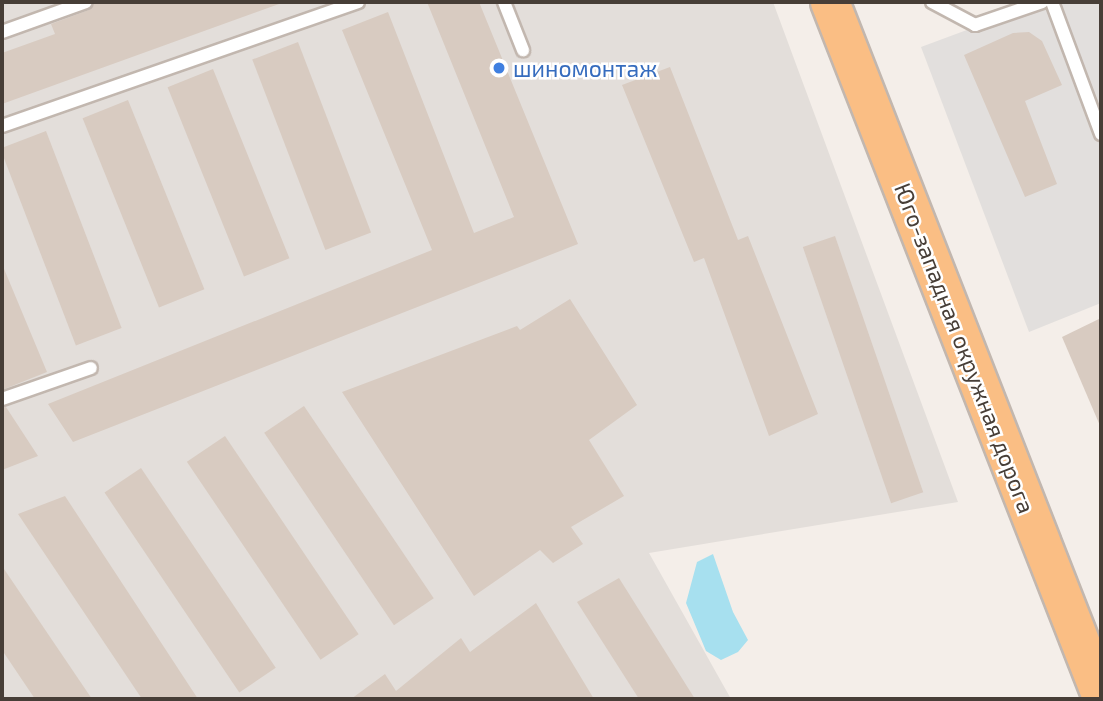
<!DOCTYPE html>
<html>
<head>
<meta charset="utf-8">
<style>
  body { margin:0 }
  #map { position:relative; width:1103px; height:701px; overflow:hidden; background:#f4eee9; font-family:"Exo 2",sans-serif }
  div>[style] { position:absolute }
  .industrial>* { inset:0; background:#e3deda }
  .parking>* { inset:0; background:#e2dfdd }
  .water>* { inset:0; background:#a7e0ef }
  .building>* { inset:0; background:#d8cbc1; transform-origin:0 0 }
  .roads { filter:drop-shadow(2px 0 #c2b7af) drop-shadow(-2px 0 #c2b7af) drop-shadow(0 2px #c2b7af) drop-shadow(0 -2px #c2b7af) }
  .service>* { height:12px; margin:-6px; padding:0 6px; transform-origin:6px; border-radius:6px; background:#fff }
  .trunk>* { height:38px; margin:-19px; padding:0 19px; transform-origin:19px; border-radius:19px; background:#fabe84 }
  .dots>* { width:19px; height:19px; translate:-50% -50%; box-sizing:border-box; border:4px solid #fff; border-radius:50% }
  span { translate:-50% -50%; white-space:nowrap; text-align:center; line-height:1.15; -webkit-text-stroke:5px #fff; paint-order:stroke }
  .shop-label { font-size:23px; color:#366cbe }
  .left { translate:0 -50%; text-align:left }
  .street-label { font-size:23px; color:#473e37 }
  .frame { position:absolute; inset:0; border:4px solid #473e37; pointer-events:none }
</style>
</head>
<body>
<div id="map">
  <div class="industrial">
    <i style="clip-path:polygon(2px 2px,773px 2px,958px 502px,649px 553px,731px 699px,2px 699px)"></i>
  </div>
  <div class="parking">
    <i style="clip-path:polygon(1042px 2px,1101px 2px,1101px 303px,1029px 332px,921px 47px)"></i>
  </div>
  <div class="water">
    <i style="clip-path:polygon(713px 554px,733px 612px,748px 640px,738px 652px,721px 660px,706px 651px,686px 603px,697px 562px)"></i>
  </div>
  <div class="building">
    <i style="clip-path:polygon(95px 2px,279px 2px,279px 4px,2px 104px,2px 53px,55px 34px,51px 24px,89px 10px)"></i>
    <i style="clip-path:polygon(427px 2px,479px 2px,578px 244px,73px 442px,48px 404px,432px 250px,342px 30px,388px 12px,474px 233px,514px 217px)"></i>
    <i style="clip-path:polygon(1029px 32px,1042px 41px,1062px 85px,1025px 101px,1057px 184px,1025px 197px,964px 55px,1013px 33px)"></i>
    <i style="left:298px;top:42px;width:204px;height:49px;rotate:69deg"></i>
    <i style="clip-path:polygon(670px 67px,738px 240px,748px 236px,818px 414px,769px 436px,704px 258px,694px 262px,622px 85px)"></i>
    <i style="left:213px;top:69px;width:204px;height:49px;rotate:68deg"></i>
    <i style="left:128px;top:100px;width:204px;height:49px;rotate:68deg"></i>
    <i style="left:46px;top:131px;width:211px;height:49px;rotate:69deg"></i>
    <i style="left:835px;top:236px;width:271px;height:34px;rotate:71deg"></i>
    <i style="clip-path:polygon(2px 264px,47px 372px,2px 390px)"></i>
    <i style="clip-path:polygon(570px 299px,637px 405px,589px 440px,624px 496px,571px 527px,583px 544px,553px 563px,540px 550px,474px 596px,342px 392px,517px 326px,520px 330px)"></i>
    <i style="clip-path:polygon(1101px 318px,1101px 428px,1062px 337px)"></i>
    <i style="left:304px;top:406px;width:232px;height:48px;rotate:56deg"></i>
    <i style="clip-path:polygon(6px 407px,38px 456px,2px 470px,2px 408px)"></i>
    <i style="left:225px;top:436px;width:239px;height:46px;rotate:56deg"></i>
    <i style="left:141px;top:468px;width:241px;height:44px;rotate:56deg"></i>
    <i style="clip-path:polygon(65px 496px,198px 699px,142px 699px,18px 514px)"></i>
    <i style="clip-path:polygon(2px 566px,92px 699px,35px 699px,2px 650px)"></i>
    <i style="clip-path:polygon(619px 578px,695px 699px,639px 699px,577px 602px)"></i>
    <i style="clip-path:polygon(536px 603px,594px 699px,351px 699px,385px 674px,396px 691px,461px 638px,470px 652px)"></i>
  </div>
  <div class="roads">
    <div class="service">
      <i style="left:504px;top:2px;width:52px;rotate:68.4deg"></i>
      <i style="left:932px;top:2px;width:49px;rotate:28.1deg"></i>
      <i style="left:975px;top:25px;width:71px;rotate:-18.9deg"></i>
      <i style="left:1052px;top:2px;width:141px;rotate:69.6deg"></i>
      <i style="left:2px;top:32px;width:89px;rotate:-19.7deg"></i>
      <i style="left:2px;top:126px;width:377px;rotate:-19.2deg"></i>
      <i style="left:2px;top:399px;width:94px;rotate:-19.2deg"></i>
    </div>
    <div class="trunk">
      <i style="left:830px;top:2px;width:744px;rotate:68.64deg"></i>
    </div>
  </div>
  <div class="dots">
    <i style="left:499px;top:68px;background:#3f7fe0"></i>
  </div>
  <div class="shop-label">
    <span class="left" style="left:513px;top:68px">шиномонтаж</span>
  </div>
  <div class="street-label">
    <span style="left:965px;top:348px;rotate:69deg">Юго-западная окружная дорога</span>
  </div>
  <div class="frame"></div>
</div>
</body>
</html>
